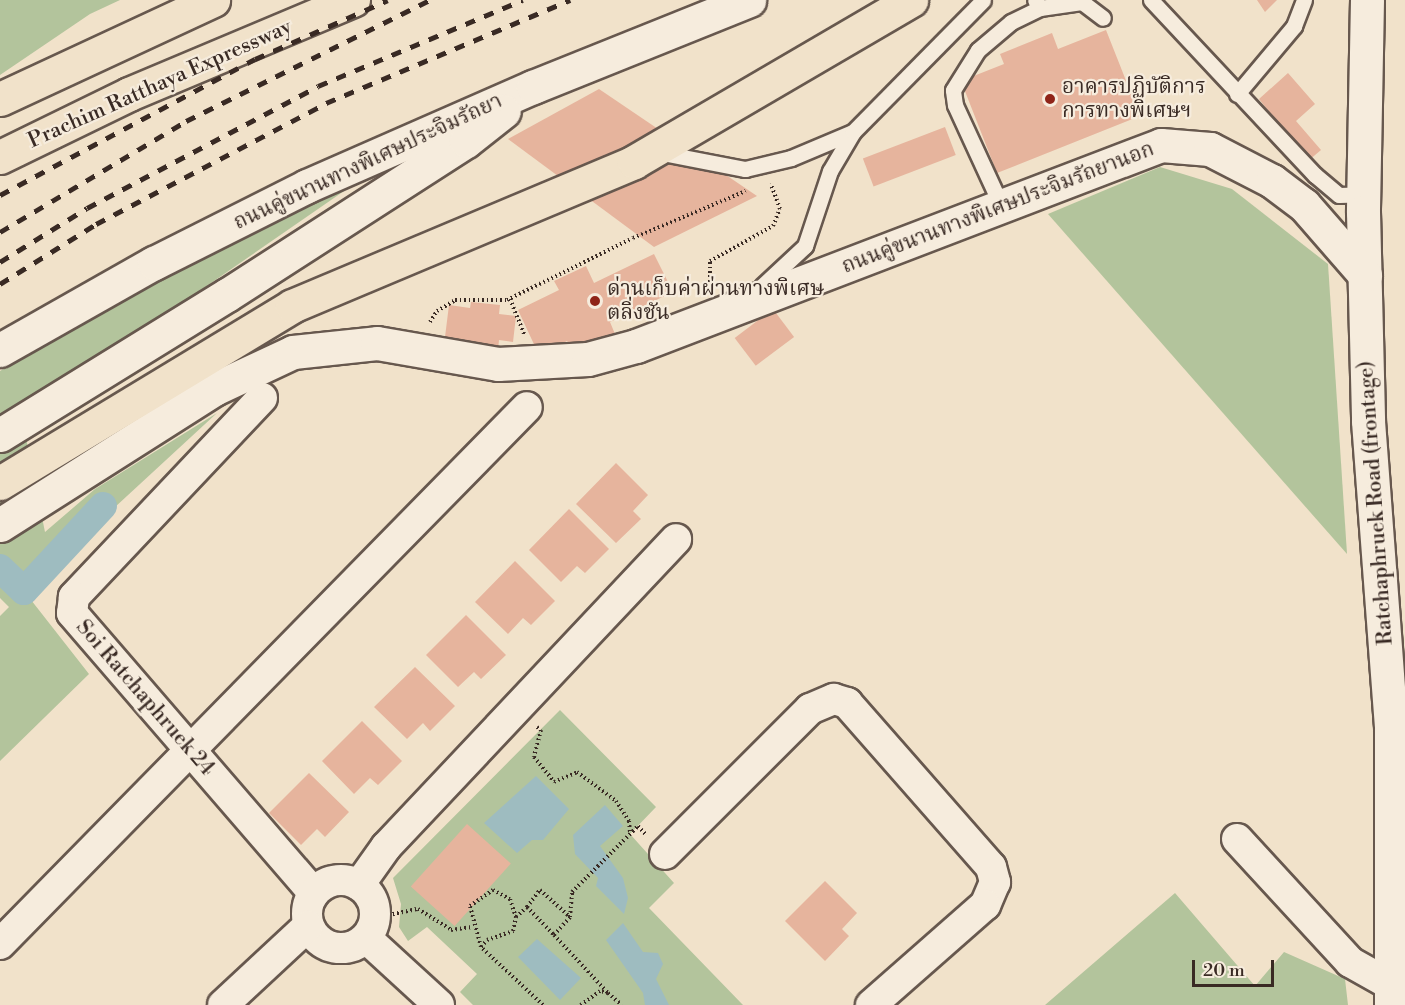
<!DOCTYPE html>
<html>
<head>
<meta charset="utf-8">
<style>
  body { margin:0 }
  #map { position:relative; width:1405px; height:1005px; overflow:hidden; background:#f1e2ca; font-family:"Libre Bodoni","Noto Serif Thai",serif }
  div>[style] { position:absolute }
  .green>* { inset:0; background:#b3c49c }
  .water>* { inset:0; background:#9ebcc0 }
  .canal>* { height:28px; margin:-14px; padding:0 14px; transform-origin:14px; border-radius:14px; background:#9ebcc0 }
  .building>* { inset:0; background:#e6b49d; transform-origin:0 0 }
  .path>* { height:4px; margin-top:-2px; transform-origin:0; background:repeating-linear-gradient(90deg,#392a24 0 1.5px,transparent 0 4.5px) }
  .roads { filter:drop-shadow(2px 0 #67584e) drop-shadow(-2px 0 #67584e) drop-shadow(0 2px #67584e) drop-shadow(0 -2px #67584e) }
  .service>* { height:15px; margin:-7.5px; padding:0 7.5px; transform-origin:7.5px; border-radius:7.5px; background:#f6ecdd }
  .minor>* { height:30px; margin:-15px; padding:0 15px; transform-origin:15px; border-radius:15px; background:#f6ecdd }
  .minor>.ring { margin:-15px; padding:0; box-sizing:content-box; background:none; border:30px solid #f6ecdd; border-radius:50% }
  .secondary>* { height:33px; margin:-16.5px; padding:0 16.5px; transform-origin:16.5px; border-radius:16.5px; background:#f6ecdd }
  .motorway>* { height:33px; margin:-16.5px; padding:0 16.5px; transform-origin:16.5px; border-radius:16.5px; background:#f1e2ca }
  .rail>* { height:4.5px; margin-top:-2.25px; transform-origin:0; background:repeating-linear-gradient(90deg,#392a24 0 10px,transparent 0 20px) }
  .dots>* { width:16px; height:16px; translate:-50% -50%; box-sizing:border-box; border:3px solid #f6ecdd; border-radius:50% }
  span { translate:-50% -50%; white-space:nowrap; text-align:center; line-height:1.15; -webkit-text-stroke:4.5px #f6ecdd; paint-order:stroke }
  .street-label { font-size:21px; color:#392a24 }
  .poi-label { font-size:21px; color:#392a24 }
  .left { translate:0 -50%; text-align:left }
  .scale { position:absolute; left:1192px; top:960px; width:82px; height:27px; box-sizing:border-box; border:3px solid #392a24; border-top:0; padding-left:8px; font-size:18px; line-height:21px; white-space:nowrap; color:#392a24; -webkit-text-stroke:4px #f6ecdd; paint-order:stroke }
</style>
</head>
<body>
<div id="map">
  <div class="green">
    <i style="clip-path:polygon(0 0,120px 0,90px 14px,0 75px)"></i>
    <i style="clip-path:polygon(1160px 167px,1232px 189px,1328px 264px,1347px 554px,1048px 214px)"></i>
    <i style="clip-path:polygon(360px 180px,201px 290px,219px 316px,26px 438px,45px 532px,95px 489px,217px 413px,24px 591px,89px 674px,0 761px,0 616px,9px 607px,0 598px,0 371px,110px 305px)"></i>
    <i style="clip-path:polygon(560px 710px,656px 807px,630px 834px,674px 883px,649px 908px,743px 1005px,473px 1005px,460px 992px,477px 974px,427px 927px,408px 941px,399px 927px,401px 904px,393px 878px)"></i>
    <i style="clip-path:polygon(1175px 893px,1255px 986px,1284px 952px,1345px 979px,1348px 1005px,1045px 1005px)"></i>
  </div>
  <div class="water">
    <i style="clip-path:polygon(536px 776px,569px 809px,543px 840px,532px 840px,517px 853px,484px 823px)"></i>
    <i style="clip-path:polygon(605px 805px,623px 826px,600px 846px,623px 878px,628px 898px,624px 914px,596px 886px,598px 878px,575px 854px,573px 835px)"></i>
    <i style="clip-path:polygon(623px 923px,643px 952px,658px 953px,663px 964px,656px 979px,669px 1005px,645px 1005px,643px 993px,606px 940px)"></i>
    <i style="clip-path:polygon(537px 939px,581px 978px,560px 1000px,518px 957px)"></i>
  </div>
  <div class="canal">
    <i style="left:0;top:568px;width:33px;rotate:44deg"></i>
    <i style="left:24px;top:591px;width:116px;rotate:-47.1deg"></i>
  </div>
  <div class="building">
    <i style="clip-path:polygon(1257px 0,1277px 0,1265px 12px)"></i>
    <i style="clip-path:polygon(1106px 30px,1140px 116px,997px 173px,961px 81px,1004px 64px,1000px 54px,1052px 33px,1058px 49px)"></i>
    <i style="clip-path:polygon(1288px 73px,1315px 104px,1296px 121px,1321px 150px,1308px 161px,1259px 99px)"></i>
    <i style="clip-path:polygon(599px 89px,757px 196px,654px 247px,508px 139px)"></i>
    <i style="left:945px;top:127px;width:30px;height:88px;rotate:69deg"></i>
    <i style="clip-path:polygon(654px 254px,673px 292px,610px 322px,615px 334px,574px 354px,567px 341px,539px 355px,518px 310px,559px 290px,554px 281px,586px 266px,594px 283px)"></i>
    <i style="clip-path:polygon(471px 302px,500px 305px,499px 314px,516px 316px,513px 342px,499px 340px,498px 350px,457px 345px,458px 339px,445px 337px,449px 305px,470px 308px)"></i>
    <i style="left:773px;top:309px;width:35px;height:48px;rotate:53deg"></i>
    <i style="clip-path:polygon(616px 463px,648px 495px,633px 511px,641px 519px,616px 543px,576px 504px)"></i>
    <i style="clip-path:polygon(569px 509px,609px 549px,585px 573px,577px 566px,561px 582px,529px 550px)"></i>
    <i style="clip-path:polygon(515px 561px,555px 601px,531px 625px,523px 618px,508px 634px,475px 602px)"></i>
    <i style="clip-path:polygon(466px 615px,506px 655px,481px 679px,474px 672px,458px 687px,426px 655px)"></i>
    <i style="clip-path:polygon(415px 667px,455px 706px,430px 731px,423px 723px,407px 739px,374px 707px)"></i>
    <i style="clip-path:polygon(362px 721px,402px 761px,378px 785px,370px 778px,354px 794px,322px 761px)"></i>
    <i style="clip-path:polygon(309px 773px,349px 812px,325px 837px,317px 829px,301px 845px,269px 813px)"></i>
    <i style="left:467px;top:824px;width:59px;height:84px;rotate:42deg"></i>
    <i style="clip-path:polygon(825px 881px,857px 913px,842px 929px,849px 936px,825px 961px,785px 921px)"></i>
  </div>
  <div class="path">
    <i style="left:710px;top:286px;width:25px;rotate:-90deg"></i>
    <i style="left:710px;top:261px;width:72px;rotate:-29.1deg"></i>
    <i style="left:773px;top:226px;width:18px;rotate:-68deg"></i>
    <i style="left:780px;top:209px;width:27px;rotate:-110deg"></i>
    <i style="left:510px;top:299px;width:38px;rotate:68deg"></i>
    <i style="left:430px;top:322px;width:13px;rotate:-58deg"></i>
    <i style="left:437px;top:311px;width:21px;rotate:-31deg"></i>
    <i style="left:455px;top:300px;width:52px"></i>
    <i style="left:507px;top:300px;width:140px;rotate:-26.2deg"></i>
    <i style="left:633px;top:238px;width:122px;rotate:-22.6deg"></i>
    <i style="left:537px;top:727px;width:5px;rotate:37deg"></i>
    <i style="left:541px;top:730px;width:28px;rotate:105deg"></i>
    <i style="left:534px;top:757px;width:32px;rotate:51deg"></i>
    <i style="left:554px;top:782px;width:25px;rotate:-23deg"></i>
    <i style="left:577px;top:772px;width:49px;rotate:36.6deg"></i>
    <i style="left:616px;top:801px;width:24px;rotate:57deg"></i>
    <i style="left:629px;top:821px;width:12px;rotate:85deg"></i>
    <i style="left:527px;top:907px;width:21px;rotate:-53deg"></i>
    <i style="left:540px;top:890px;width:40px;rotate:42deg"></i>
    <i style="left:384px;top:916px;width:35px;rotate:-12deg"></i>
    <i style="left:418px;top:909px;width:39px;rotate:32deg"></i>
    <i style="left:451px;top:930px;width:21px;rotate:-8deg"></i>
    <i style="left:554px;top:935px;width:79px;rotate:47deg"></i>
    <i style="left:608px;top:993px;width:8px;rotate:-166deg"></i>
    <i style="left:600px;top:991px;width:24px;rotate:144deg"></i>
    <i style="left:481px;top:947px;width:42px;rotate:-105deg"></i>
    <i style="left:470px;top:906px;width:28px;rotate:-35deg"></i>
    <i style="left:493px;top:890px;width:19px;rotate:28deg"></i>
    <i style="left:510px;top:899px;width:19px;rotate:72deg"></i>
    <i style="left:608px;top:993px;width:18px;rotate:41deg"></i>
    <i style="left:543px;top:1005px;width:85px;rotate:-136.9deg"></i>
    <i style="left:481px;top:947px;width:9px;rotate:-49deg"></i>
    <i style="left:487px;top:940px;width:28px;rotate:-19deg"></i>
    <i style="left:513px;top:931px;width:14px;rotate:-78deg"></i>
    <i style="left:516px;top:917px;width:15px;rotate:-42deg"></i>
    <i style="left:527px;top:907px;width:39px;rotate:46deg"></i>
    <i style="left:554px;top:935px;width:24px;rotate:-48deg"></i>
    <i style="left:570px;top:917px;width:25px;rotate:-85deg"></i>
    <i style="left:572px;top:892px;width:93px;rotate:-45deg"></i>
    <i style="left:638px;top:826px;width:12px;rotate:48deg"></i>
  </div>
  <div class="roads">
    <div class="service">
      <i style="left:1151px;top:0;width:240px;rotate:46.9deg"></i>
      <i style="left:1315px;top:175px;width:31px;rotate:40deg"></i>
      <i style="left:1339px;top:195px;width:24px;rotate:-2deg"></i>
      <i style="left:1040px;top:8px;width:42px;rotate:-8.1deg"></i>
      <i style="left:1082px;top:2px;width:26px;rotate:37deg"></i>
      <i style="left:1237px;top:94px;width:89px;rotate:-50deg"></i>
      <i style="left:1294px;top:26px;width:28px;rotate:-69deg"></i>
      <i style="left:657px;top:152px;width:90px;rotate:10.9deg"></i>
      <i style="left:745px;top:169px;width:47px;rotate:-13.4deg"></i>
      <i style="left:791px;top:158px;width:67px;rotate:-22.8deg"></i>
      <i style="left:1001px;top:205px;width:110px;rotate:-114.7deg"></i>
      <i style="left:955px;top:105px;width:15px;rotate:-98deg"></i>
      <i style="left:953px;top:90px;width:47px;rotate:-58deg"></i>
      <i style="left:978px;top:50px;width:43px;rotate:-40.3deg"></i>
      <i style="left:1011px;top:22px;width:32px;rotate:-26deg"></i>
      <i style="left:1040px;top:8px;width:9px;rotate:-122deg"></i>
      <i style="left:762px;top:286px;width:59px;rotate:-42.9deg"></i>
      <i style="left:805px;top:246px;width:79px;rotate:-71.6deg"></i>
      <i style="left:830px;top:171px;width:45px;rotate:-59.5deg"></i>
      <i style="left:853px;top:132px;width:185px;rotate:-45.4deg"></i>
    </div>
    <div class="minor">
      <i style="left:262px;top:398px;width:274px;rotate:133.4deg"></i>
      <i style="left:74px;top:597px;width:16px;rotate:97deg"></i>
      <i style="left:72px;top:613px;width:370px;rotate:49.2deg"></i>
      <i style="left:1237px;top:839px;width:167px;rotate:47.4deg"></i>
      <i style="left:1350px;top:962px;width:47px;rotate:29.3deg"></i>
      <i style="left:665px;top:854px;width:205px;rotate:-45deg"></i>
      <i style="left:810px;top:709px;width:26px;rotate:-23deg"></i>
      <i style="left:834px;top:699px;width:14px;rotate:17deg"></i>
      <i style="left:847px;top:703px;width:218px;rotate:48.7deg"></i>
      <i style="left:991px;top:867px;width:16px;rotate:75deg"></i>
      <i style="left:995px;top:882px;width:25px;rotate:113deg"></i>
      <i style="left:985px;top:905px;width:152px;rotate:138.7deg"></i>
      <i class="ring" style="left:307px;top:880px;width:38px;height:38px"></i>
      <i style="left:359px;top:885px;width:47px;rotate:-54.6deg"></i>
      <i style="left:386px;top:847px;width:423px;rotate:-46.7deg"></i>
      <i style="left:366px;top:938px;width:99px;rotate:42.5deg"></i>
      <i style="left:0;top:944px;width:752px;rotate:-45.54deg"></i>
      <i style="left:223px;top:1005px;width:116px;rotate:-42.9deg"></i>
    </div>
    <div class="secondary">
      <i style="left:1367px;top:0;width:212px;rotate:91.1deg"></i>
      <i style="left:1363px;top:212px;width:209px;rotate:88.6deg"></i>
      <i style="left:1368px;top:421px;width:309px;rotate:85.7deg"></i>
      <i style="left:1391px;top:729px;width:276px;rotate:90deg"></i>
      <i style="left:0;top:350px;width:177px;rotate:-29.5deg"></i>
      <i style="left:154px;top:263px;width:171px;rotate:-26.7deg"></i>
      <i style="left:307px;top:186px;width:247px;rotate:-23.7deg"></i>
      <i style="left:533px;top:87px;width:233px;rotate:-21.9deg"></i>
      <i style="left:0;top:435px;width:267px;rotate:-31.7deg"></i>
      <i style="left:227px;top:295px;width:284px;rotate:-32.8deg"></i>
      <i style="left:466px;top:141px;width:48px;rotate:-38.3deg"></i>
      <i style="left:0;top:525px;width:254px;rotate:-32.4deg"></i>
      <i style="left:214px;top:389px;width:87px;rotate:-25.1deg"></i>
      <i style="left:293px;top:352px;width:84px;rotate:-6.1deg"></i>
      <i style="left:377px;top:343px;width:123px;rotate:9.8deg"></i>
      <i style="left:498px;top:364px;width:90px;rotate:-3.2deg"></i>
      <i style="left:588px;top:359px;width:50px;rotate:-15.2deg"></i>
      <i style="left:636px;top:346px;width:562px;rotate:-20.95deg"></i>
      <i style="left:1161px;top:145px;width:49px;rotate:4.7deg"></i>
      <i style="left:1210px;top:149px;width:70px;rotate:27.3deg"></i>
      <i style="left:1272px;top:181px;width:40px;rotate:37deg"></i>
      <i style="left:1304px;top:205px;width:93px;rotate:48.9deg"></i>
    </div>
    <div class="motorway">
      <i style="left:0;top:99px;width:235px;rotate:-24.9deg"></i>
      <i style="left:0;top:157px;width:144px;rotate:-26deg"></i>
      <i style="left:129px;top:94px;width:243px;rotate:-22.8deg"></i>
      <i style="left:0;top:483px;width:341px;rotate:-31.2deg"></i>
      <i style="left:292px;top:306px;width:371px;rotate:-22.8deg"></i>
      <i style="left:634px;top:162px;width:321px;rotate:-30.3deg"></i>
    </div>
  </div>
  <div class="rail">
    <i style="left:0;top:195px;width:289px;rotate:-28.1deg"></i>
    <i style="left:255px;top:59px;width:145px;rotate:-23.9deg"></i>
    <i style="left:0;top:232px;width:217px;rotate:-30.8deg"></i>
    <i style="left:186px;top:121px;width:272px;rotate:-26.4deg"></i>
    <i style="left:0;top:262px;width:102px;rotate:-31.8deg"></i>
    <i style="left:87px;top:208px;width:261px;rotate:-27.8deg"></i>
    <i style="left:318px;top:86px;width:222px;rotate:-22.8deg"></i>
    <i style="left:0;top:284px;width:113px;rotate:-32deg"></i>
    <i style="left:96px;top:224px;width:260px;rotate:-27.7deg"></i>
    <i style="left:326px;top:103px;width:265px;rotate:-22.9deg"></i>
  </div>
  <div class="dots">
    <i style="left:1050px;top:99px;background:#8f2418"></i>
    <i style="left:595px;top:301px;background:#8f2418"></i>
  </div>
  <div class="street-label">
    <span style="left:160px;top:84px;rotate:-24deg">Prachim Ratthaya Expressway</span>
    <span style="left:368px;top:162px;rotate:-25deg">ถนนคู่ขนานทางพิเศษประจิมรัถยา</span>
    <span style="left:998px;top:208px;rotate:-21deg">ถนนคู่ขนานทางพิเศษประจิมรัถยานอก</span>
    <span style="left:1376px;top:503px;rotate:-94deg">Ratchaphruek Road (frontage)</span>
    <span style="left:145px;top:698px;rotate:49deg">Soi Ratchaphruek 24</span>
  </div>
  <div class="poi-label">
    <span class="left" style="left:1062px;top:99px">อาคารปฏิบัติการ<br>การทางพิเศษฯ</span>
    <span class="left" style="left:607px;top:301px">ด่านเก็บค่าผ่านทางพิเศษ<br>ตลิ่งชัน</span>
  </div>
  <div class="scale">20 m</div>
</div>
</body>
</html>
